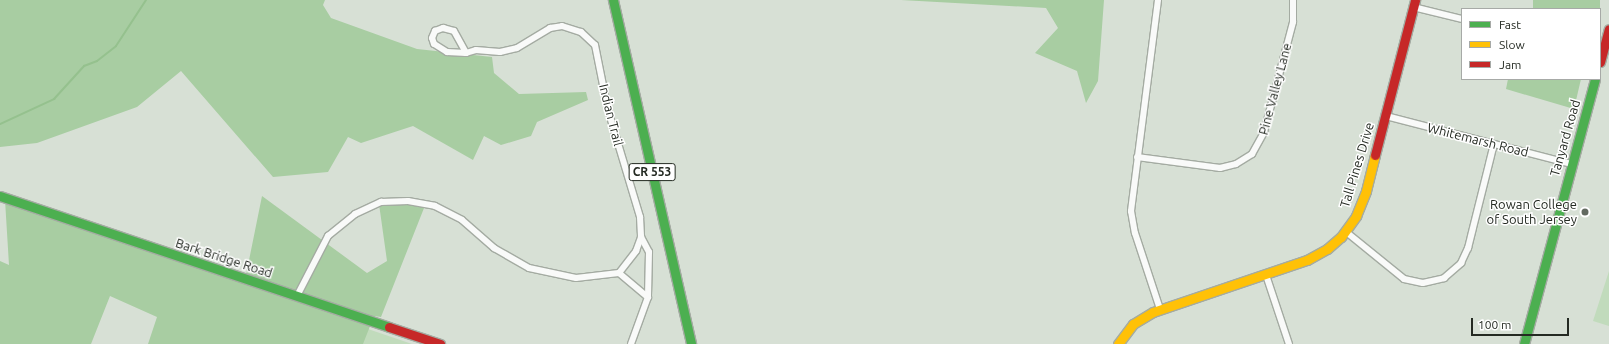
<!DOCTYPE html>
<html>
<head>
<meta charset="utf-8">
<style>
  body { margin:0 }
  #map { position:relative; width:1609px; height:344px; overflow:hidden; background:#d7e0d5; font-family:Ubuntu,sans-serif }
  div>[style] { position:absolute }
  .green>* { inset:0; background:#c1dbbc }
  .forest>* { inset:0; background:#a8cda2; transform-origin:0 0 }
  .stream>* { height:2px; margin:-1px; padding:0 1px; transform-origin:1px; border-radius:1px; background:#95c18e }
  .roads { filter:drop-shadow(1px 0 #a4aba2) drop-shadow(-1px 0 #a4aba2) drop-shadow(0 1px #a4aba2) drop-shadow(0 -1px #a4aba2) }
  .street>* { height:6px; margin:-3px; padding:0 3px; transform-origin:3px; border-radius:3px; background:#f9faf9 }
  .fast>* { height:9px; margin:-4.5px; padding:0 4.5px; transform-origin:4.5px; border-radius:4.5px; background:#4caf50 }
  .slow>* { height:9px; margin:-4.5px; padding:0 4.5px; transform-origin:4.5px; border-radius:4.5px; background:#ffc107 }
  .jam>* { height:9px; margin:-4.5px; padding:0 4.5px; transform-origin:4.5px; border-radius:4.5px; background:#c62828 }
  .dots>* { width:11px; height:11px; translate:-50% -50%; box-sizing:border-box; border:2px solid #fff; border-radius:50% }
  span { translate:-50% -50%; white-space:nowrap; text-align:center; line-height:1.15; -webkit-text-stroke:3px #fff; paint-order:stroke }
  .shield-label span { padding:1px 3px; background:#fff; border:1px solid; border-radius:3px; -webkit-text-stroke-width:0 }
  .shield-label { font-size:12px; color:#242a22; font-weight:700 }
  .street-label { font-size:13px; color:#242a22 }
  .poi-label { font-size:13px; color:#242a22 }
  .right { translate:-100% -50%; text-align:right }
  .legend { position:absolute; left:1461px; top:8px; width:140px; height:72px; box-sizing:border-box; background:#fff; border:1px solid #a7aaa7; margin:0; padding:5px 7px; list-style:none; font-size:12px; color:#242a22 }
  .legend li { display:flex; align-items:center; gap:8px; height:20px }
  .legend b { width:20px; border:1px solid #a7aaa7 }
  .scale { position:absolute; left:1471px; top:318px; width:98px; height:18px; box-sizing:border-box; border:2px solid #242a22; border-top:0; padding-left:5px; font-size:12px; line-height:14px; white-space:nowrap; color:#242a22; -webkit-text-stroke:3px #fff; paint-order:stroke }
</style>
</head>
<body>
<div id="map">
  <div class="green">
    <i style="clip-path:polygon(1609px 271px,1609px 326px,1593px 321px)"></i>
    <i style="clip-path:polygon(365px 328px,412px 344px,360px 344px)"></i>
  </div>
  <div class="forest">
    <i style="clip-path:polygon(0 0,325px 0,323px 5px,331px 18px,417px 49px,492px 57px,494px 73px,519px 94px,586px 92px,588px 100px,537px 122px,531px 136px,501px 145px,484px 136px,473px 160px,413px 126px,361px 143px,348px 137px,328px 172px,273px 177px,181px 71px,137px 107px,37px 143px,0 147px)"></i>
    <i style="clip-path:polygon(901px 0,1104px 0,1098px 81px,1086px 103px,1077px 71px,1035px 53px,1058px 28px,1046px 8px)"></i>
    <i style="left:1533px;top:0;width:67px;height:9px"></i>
    <i style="clip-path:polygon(1508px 79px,1581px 79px,1574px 109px,1506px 89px)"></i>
    <i style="clip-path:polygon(262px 196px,367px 273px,387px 261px,379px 204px,426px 203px,381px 317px,374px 316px,363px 344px,148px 344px,157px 317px,110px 296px,91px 344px,0 344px,0 261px,9px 265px,5px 200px,245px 280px)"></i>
  </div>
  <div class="stream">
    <i style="left:0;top:124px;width:60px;rotate:-24.8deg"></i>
    <i style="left:54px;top:99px;width:45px;rotate:-47.7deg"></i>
    <i style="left:84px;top:66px;width:14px;rotate:-21deg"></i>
    <i style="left:97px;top:61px;width:24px;rotate:-38deg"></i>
    <i style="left:116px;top:46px;width:55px;rotate:-56.9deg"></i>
  </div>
  <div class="roads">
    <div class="street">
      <i style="left:1158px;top:0;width:213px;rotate:97.3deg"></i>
      <i style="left:1131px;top:211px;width:22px;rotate:80deg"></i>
      <i style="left:1135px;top:233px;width:80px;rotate:71.8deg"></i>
      <i style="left:1413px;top:7px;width:50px;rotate:13.8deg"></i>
      <i style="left:443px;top:28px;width:11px;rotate:15deg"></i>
      <i style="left:454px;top:31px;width:25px;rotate:61deg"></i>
      <i style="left:466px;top:53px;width:19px;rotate:-177deg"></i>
      <i style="left:447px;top:52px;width:15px;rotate:-148deg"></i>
      <i style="left:434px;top:44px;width:6px;rotate:-108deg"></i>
      <i style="left:432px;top:38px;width:8px;rotate:-67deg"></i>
      <i style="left:435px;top:31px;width:9px;rotate:-21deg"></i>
      <i style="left:466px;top:53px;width:10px;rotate:-17deg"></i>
      <i style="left:476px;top:50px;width:24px;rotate:5deg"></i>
      <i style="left:500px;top:52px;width:17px;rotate:-13deg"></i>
      <i style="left:517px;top:48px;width:39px;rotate:-31deg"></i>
      <i style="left:550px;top:28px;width:12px;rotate:-9deg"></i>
      <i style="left:562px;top:26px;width:20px;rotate:18deg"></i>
      <i style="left:581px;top:32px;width:19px;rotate:43deg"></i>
      <i style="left:595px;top:45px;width:66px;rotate:78.7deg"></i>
      <i style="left:608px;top:110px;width:112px;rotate:73.3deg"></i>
      <i style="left:640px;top:217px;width:20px;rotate:87deg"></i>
      <i style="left:641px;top:237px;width:17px;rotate:62deg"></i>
      <i style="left:649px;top:252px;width:45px;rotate:91.3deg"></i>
      <i style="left:648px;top:297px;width:50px;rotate:109.9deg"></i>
      <i style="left:1386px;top:116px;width:191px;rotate:14.5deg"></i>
      <i style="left:1137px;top:157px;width:84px;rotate:7.5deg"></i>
      <i style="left:1220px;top:168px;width:16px;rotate:-14deg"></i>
      <i style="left:1236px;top:164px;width:19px;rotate:-32deg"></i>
      <i style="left:1252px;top:154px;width:25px;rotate:-61deg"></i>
      <i style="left:1264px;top:132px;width:114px;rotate:-75.2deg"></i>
      <i style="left:1293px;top:22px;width:22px;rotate:-90deg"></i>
      <i style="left:1345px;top:231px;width:76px;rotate:39.1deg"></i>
      <i style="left:1404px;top:279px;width:19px;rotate:12deg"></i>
      <i style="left:1423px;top:283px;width:22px;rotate:-13deg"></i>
      <i style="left:1444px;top:278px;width:23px;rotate:-41deg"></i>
      <i style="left:1461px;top:263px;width:17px;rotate:-65deg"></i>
      <i style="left:1468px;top:248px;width:107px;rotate:-76deg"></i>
      <i style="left:619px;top:273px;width:38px;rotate:40deg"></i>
      <i style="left:1266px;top:275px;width:73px;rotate:71.6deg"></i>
      <i style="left:297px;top:296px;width:68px;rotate:-62.7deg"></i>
      <i style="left:328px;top:236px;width:35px;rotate:-39deg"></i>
      <i style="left:355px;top:214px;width:29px;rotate:-25deg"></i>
      <i style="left:381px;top:202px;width:27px;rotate:-2deg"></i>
      <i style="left:408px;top:201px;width:27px;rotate:10deg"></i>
      <i style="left:435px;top:206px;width:30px;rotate:27deg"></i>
      <i style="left:462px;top:220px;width:43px;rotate:41.2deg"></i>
      <i style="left:494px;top:248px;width:40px;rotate:29.7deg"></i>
      <i style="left:529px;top:268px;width:48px;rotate:12deg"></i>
      <i style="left:576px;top:278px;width:43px;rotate:-6.6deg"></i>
      <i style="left:619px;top:273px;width:28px;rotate:-52deg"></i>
      <i style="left:636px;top:251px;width:15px;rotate:-70deg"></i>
    </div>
    <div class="fast">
      <i style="left:613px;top:0;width:353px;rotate:77.2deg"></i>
      <i style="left:0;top:196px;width:410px;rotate:18.6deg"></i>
      <i style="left:1524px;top:344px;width:274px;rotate:-75deg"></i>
    </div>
    <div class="slow">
      <i style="left:1118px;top:344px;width:25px;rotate:-53deg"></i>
      <i style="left:1133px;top:324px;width:23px;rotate:-31deg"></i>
      <i style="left:1153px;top:312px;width:163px;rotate:-18.7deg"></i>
      <i style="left:1307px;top:260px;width:23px;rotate:-29deg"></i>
      <i style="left:1327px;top:249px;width:18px;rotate:-41deg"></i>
      <i style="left:1341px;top:237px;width:26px;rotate:-54deg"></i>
      <i style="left:1356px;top:216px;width:27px;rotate:-68deg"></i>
      <i style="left:1366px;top:191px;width:37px;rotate:-76deg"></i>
    </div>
    <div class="jam">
      <i style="left:1600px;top:62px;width:34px;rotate:-75deg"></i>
      <i style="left:1375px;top:155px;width:160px;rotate:-75.5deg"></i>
      <i style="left:389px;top:327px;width:54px;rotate:18.4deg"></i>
    </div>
  </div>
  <div class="dots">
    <i style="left:1585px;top:212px;background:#636a61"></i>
  </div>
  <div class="shield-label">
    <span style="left:652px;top:172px">CR 553</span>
  </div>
  <div class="street-label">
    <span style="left:1275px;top:89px;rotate:-75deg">Pine Valley Lane</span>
    <span style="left:611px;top:115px;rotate:76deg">Indian Trail</span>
    <span style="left:1565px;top:138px;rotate:-74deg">Tanyard Road</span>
    <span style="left:1478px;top:140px;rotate:14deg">Whitemarsh Road</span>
    <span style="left:1357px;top:165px;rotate:-73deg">Tall Pines Drive</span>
    <span style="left:224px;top:258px;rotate:18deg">Bark Bridge Road</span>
  </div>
  <div class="poi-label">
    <span class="right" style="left:1577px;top:212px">Rowan College<br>of South Jersey</span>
  </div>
  <ul class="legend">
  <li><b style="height:5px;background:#4caf50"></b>Fast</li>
  <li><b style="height:5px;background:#ffc107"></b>Slow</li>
  <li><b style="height:5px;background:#c62828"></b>Jam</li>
  </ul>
  <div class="scale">100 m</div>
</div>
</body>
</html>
